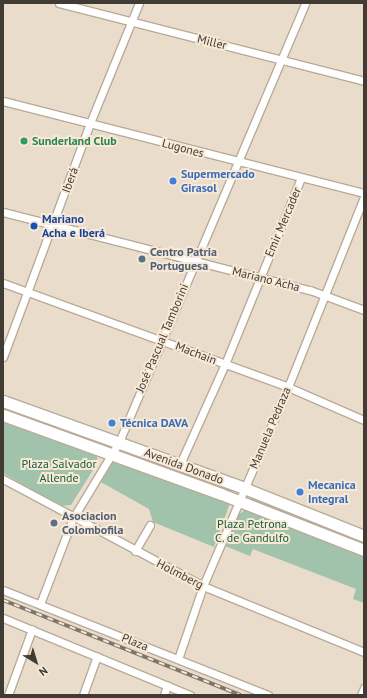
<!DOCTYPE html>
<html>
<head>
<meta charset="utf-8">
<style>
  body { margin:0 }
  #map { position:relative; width:367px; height:698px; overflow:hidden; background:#eadcca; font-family:"PT Sans",sans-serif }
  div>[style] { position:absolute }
  .green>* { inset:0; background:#a1c3ac; transform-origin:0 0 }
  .roads { filter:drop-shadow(1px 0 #b8ab99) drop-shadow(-1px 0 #b8ab99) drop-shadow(0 1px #b8ab99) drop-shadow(0 -1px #b8ab99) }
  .minor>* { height:7px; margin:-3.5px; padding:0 3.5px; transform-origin:3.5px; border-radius:3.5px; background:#fff }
  .secondary>* { height:11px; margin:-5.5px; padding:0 5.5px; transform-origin:5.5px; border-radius:5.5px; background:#fff }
  .rail>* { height:3.5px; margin-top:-1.75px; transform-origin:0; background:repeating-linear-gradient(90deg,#f7e9d6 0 6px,#7e766a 0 12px); box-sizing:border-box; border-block:1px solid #7e766a }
  .dots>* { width:11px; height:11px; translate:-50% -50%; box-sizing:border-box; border:2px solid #f7e9d6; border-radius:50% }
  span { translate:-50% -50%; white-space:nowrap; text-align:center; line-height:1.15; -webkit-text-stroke:4px #f7e9d6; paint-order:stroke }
  .street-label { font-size:12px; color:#403b33 }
  .leisure-label { font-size:12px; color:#27864d; font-weight:700 }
  .left { translate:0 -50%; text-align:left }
  .shop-label { font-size:12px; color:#366cbe; font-weight:700 }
  .transit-label { font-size:12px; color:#164399; font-weight:700 }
  .service-label { font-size:12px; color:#4e5e75; font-weight:700 }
  .park-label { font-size:12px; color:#165e38 }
  .frame { position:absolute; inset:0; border:4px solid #403b33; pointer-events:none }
  .north { position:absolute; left:16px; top:642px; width:40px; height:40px; -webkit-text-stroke:3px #f7e9d6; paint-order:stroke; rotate:142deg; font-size:11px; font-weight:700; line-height:16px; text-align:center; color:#403b33 }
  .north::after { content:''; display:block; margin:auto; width:14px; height:18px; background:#403b33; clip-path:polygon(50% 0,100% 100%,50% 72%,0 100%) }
</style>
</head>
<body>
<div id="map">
  <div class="green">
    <i style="clip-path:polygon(3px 407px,106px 443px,105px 448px,3px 410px)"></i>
    <i style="clip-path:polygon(3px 419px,96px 454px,98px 462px,71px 505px,60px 506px,3px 473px)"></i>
    <i style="left:130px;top:452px;width:108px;height:4px;rotate:20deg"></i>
    <i style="clip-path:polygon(116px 461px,230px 503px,214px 547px,153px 522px,149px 509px,99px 481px,110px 464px)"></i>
    <i style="clip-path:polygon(252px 496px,364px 542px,364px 546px,250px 500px)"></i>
    <i style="clip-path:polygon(247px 509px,364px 555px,364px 603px,353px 599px,356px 589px,253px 549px,250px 556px,225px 546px,239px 514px)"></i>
  </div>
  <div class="roads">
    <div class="minor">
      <i style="left:59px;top:3px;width:315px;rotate:14.3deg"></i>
      <i style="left:3px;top:101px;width:373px;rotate:14.3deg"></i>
      <i style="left:3px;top:212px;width:317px;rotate:14.3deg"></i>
      <i style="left:310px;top:290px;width:58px;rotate:20.3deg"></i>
      <i style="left:3px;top:283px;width:303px;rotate:20deg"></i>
      <i style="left:288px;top:387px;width:83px;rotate:23.5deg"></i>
      <i style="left:3px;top:357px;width:250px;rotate:-69.6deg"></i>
      <i style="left:90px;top:123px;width:130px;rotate:-67.8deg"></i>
      <i style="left:180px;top:464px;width:110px;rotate:-65.8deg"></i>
      <i style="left:225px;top:364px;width:201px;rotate:-67.8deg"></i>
      <i style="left:3px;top:479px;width:227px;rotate:28.1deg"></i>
      <i style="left:203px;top:586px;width:174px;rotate:22.3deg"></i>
      <i style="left:135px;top:551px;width:30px;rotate:-60deg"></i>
      <i style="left:3px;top:590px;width:285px;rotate:21.6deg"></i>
      <i style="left:40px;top:604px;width:92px;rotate:-69deg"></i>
      <i style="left:73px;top:518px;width:89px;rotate:-58.8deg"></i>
      <i style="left:119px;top:442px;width:477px;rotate:-67deg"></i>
      <i style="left:3px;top:618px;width:202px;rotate:22.4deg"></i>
      <i style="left:178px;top:659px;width:77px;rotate:-71.1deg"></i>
      <i style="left:203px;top:586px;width:216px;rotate:-66.9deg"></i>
      <i style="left:288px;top:387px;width:205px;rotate:-68.2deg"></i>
      <i style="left:8px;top:695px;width:70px;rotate:-70deg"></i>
      <i style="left:83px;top:695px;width:41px;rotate:-70.3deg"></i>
      <i style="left:164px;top:695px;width:10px;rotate:-73deg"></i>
      <i style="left:361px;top:695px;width:8px;rotate:-67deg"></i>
    </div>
    <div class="secondary">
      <i style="left:3px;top:401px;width:256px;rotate:19.8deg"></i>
      <i style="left:244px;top:488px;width:129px;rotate:21.8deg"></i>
      <i style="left:3px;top:415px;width:232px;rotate:19.9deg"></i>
      <i style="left:221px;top:494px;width:154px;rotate:21.4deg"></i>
    </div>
  </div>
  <div class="rail">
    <i style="left:3px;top:600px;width:256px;rotate:21.8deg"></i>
  </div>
  <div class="dots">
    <i style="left:24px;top:141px;background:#2e9e5b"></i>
    <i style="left:173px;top:181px;background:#3f7fe0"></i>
    <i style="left:34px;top:226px;background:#1a4fb4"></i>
    <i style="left:142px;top:259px;background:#5c6f8a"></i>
    <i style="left:112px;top:423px;background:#3f7fe0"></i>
    <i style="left:300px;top:492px;background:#3f7fe0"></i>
    <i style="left:54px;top:523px;background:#5c6f8a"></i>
  </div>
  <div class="street-label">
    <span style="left:212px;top:42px;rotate:14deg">Miller</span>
    <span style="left:183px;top:148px;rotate:15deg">Lugones</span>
    <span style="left:70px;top:180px;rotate:-70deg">Iberá</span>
    <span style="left:283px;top:222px;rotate:-67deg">Emir Mercader</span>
    <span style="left:266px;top:279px;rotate:14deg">Mariano Acha</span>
    <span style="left:162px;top:338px;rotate:-67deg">José Pascual Tamborini</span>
    <span style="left:196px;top:353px;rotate:21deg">Machain</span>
    <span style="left:270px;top:428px;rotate:-67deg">Manuela Pedraza</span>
    <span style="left:184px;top:466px;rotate:20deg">Avenida Donado</span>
    <span style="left:180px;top:574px;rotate:27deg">Holmberg</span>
    <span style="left:135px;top:642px;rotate:22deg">Plaza</span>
  </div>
  <div class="leisure-label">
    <span class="left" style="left:32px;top:141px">Sunderland Club</span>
  </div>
  <div class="shop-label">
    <span class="left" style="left:181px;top:181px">Supermercado<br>Girasol</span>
    <span class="left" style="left:120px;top:423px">Técnica DAVA</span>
    <span class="left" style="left:308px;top:492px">Mecanica<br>Integral</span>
  </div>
  <div class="transit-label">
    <span class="left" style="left:42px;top:226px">Mariano<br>Acha e Iberá</span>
  </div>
  <div class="service-label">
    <span class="left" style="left:150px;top:259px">Centro Patria<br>Portuguesa</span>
    <span class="left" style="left:62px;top:523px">Asociacion<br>Colombofila</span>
  </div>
  <div class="park-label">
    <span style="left:59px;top:471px">Plaza Salvador<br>Allende</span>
    <span style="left:252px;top:531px">Plaza Petrona<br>C. de Gandulfo</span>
  </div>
  <div class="frame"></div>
  <div class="north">N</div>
</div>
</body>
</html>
